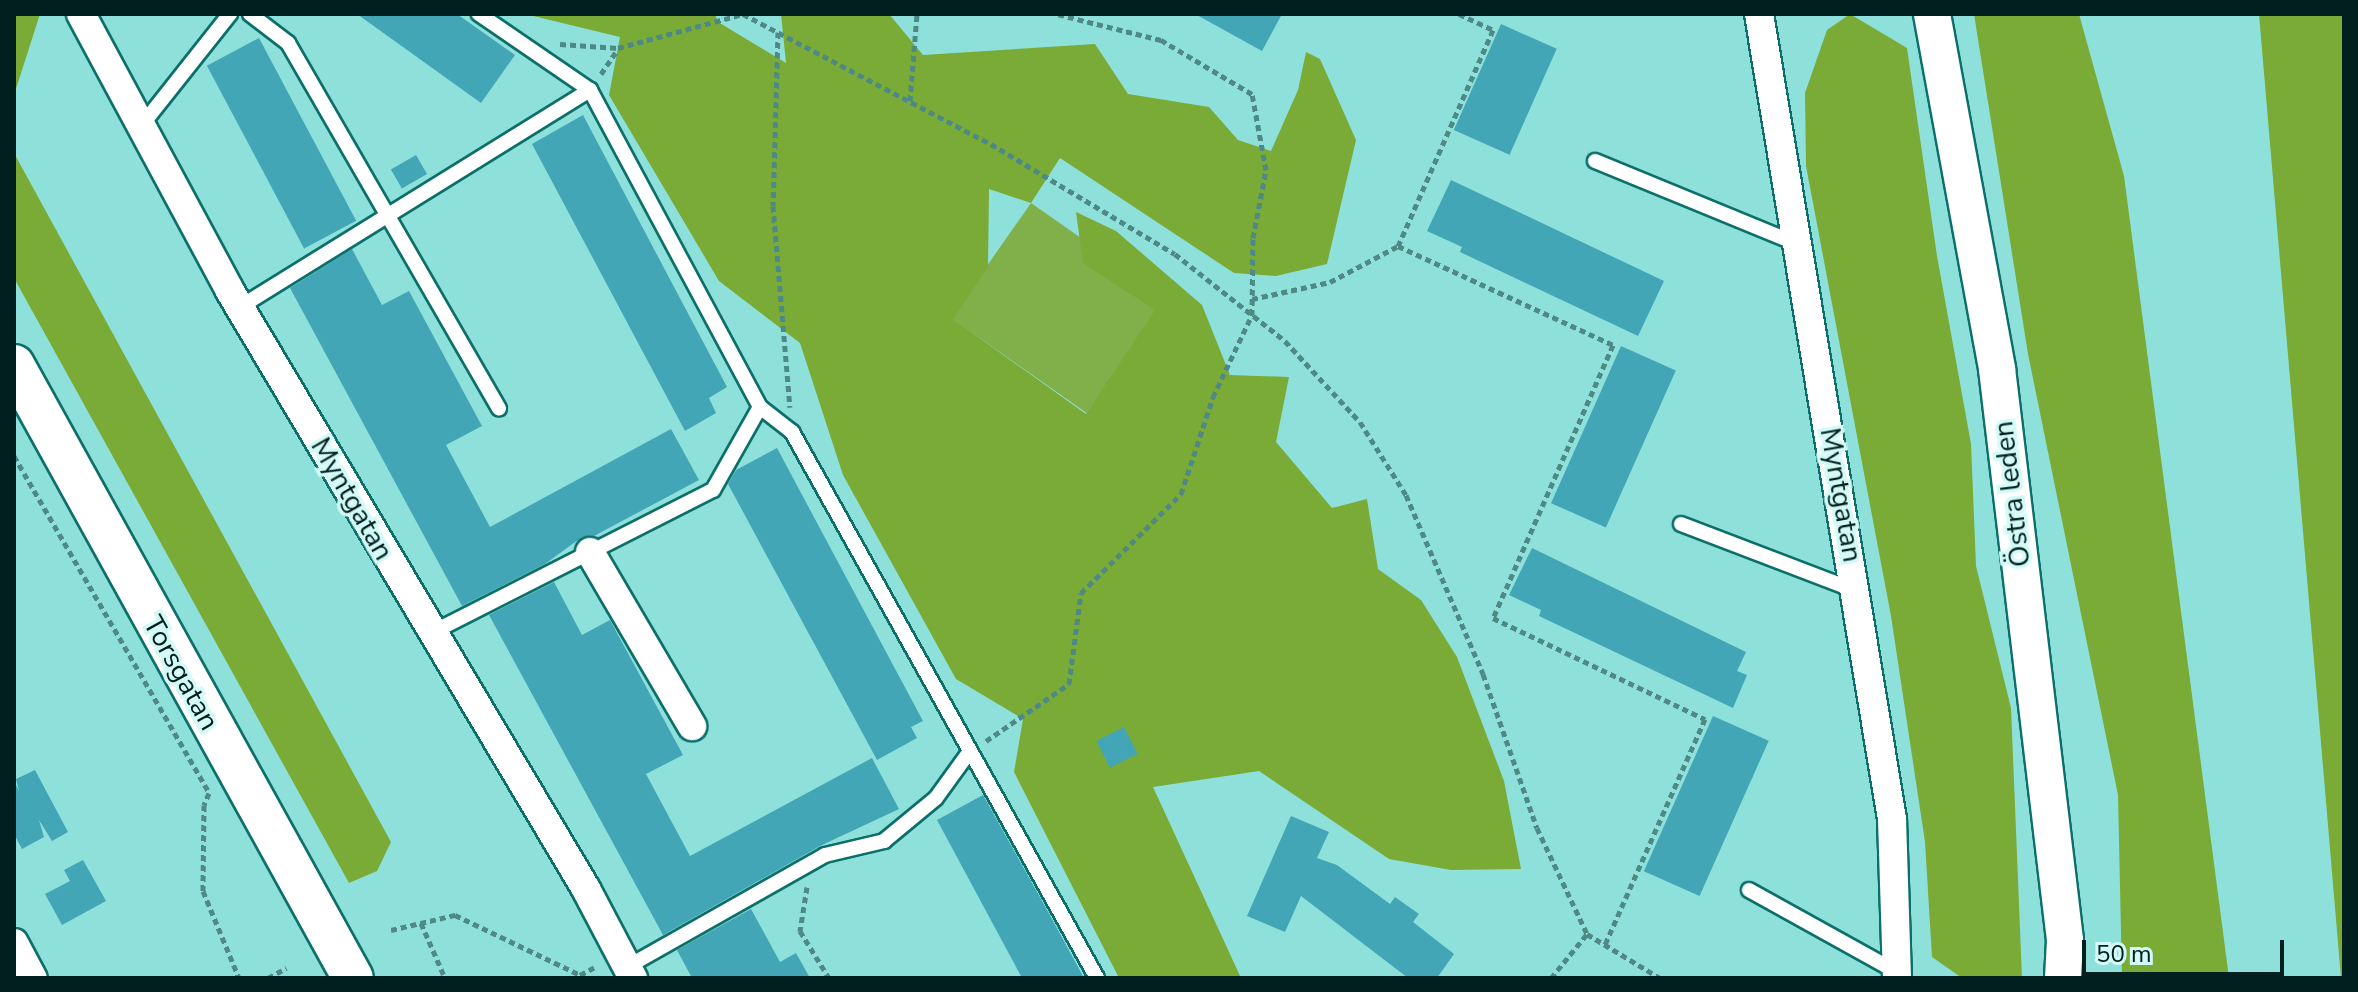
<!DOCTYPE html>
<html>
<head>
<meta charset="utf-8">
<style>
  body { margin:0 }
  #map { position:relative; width:2358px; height:992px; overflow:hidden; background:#8ee1db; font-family:"Nunito Sans",sans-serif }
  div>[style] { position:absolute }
  .green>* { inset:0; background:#81af49; transform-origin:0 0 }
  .forest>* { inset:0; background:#79ab36 }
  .building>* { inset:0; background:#43a6b6; transform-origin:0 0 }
  .path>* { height:5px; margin-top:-2.5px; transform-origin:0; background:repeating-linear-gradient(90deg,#4e8985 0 6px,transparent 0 10px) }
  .roads { filter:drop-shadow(2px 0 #0c6f6a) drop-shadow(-2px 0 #0c6f6a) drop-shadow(0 2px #0c6f6a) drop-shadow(0 -2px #0c6f6a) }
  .service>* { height:14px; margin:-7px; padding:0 7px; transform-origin:7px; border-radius:7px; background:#fff }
  .minor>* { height:28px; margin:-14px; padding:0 14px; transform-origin:14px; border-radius:14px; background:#fff }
  .tertiary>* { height:36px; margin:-18px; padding:0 18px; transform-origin:18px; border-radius:18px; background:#fff }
  .secondary>* { height:40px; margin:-20px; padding:0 20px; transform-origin:20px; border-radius:20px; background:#fff }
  span { translate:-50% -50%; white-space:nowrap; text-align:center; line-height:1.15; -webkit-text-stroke:7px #d3faf6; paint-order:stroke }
  .street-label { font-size:28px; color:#001f1e }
  .frame { position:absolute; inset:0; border:16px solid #001f1e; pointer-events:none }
  .scale { position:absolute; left:2082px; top:940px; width:202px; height:36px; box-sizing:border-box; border:4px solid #001f1e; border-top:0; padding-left:10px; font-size:24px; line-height:28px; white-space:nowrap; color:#001f1e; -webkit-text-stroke:6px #d3faf6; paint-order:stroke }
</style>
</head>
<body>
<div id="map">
  <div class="green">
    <i style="left:1031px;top:203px;width:166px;height:140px;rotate:35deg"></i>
  </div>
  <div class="forest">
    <i style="clip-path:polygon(14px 14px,40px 14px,14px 95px)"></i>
    <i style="clip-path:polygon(525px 14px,715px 14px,718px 22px,786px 63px,781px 14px,889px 14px,923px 55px,1095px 44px,1128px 94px,1209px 107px,1238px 140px,1271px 151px,1298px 90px,1306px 52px,1320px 59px,1356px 140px,1327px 264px,1276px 276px,1234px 273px,1060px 158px,1031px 203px,989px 189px,988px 267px,953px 319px,1086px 414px,1155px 310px,1083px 263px,1076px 212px,1116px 231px,1202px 305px,1230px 375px,1289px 377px,1276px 442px,1332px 508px,1367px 499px,1378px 569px,1421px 600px,1457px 657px,1504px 781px,1521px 869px,1451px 870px,1389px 859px,1259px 771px,1153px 787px,1241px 978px,1119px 978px,1014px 772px,1023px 719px,956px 679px,843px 475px,800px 343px,719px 281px,609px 95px,620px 37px)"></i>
    <i style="clip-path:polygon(1850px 14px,1907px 48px,1937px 256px,1971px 444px,1976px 566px,2011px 708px,2022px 978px,1962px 978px,1932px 957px,1925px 842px,1891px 616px,1806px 166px,1805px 93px,1827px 30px)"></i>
    <i style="clip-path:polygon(1974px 14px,2079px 14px,2124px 176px,2229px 978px,2122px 978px,2118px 795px,2028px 354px)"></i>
    <i style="clip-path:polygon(2259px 14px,2344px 14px,2344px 978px,2341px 978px)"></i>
    <i style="clip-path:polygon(14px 153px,391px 842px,377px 871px,349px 883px,14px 278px)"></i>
  </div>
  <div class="building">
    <i style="clip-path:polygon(357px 14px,457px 14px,515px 55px,481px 103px)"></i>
    <i style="clip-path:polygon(1195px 14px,1282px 14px,1262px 51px)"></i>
    <i style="left:1501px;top:24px;width:61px;height:116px;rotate:24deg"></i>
    <i style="left:259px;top:38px;width:207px;height:59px;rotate:62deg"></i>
    <i style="clip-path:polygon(583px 115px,727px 387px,709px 398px,716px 413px,685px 431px,532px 144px)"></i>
    <i style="left:416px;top:155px;width:22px;height:29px;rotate:60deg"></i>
    <i style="clip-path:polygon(1451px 180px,1664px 281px,1638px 336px,1460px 252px,1462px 247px,1427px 231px)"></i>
    <i style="clip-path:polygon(352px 249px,382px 305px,409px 291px,482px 426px,446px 445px,490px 527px,671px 429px,699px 480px,594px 536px,582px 537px,545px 564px,462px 606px,290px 288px)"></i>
    <i style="left:1621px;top:346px;width:60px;height:172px;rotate:24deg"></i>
    <i style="clip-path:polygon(777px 448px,923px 721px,911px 727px,917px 738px,877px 760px,728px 484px,736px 470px)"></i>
    <i style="clip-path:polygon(1532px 548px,1746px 652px,1737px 671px,1747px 675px,1733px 708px,1539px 616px,1541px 610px,1509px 595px)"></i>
    <i style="clip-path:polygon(554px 582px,582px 635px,610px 620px,683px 755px,646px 774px,690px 856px,872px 758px,899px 809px,820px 846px,663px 935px,489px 615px)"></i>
    <i style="left:1713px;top:716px;width:61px;height:170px;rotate:24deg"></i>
    <i style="left:1124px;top:727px;width:30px;height:31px;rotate:63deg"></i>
    <i style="clip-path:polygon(35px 770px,68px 832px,52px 841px,39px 820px,44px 837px,22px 849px,14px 834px,14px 781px,19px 791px,16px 779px)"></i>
    <i style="clip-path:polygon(983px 795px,1046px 908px,1084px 978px,1022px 978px,937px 820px)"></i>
    <i style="clip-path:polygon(1291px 816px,1329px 832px,1317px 858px,1337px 865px,1390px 904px,1395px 897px,1419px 914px,1413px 922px,1454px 954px,1437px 978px,1408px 978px,1301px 896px,1285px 932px,1247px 916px)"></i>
    <i style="clip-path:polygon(83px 860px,106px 901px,62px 925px,45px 894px,70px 881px,64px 870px)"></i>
    <i style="clip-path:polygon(751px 909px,780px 962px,796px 953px,810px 978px,692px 978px,677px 950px)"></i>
  </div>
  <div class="path">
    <i style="left:743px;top:14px;width:280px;rotate:27.7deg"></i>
    <i style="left:991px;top:144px;width:214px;rotate:30.9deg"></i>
    <i style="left:1175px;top:254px;width:140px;rotate:38.3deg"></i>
    <i style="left:1285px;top:341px;width:110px;rotate:47.2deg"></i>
    <i style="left:1360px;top:422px;width:86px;rotate:57.8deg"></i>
    <i style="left:1406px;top:495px;width:195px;rotate:66.7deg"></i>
    <i style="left:1483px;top:674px;width:163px;rotate:70.7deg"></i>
    <i style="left:1537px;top:828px;width:117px;rotate:64.7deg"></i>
    <i style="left:1587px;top:934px;width:85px;rotate:31.1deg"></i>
    <i style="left:1459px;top:14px;width:38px;rotate:25deg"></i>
    <i style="left:1493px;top:30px;width:236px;rotate:113.7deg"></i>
    <i style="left:1398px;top:246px;width:237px;rotate:24.7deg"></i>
    <i style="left:1613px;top:345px;width:298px;rotate:113.7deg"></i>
    <i style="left:1493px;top:618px;width:235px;rotate:25.5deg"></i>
    <i style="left:1705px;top:719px;width:247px;rotate:113.9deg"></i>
    <i style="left:778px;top:32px;width:174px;rotate:91.6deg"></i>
    <i style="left:773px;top:206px;width:202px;rotate:85.2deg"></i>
    <i style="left:560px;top:44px;width:58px;rotate:3.9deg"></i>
    <i style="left:618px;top:48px;width:130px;rotate:-15.2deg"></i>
    <i style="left:601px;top:74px;width:30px;rotate:-56deg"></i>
    <i style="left:910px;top:101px;width:87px;rotate:-85.4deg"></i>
    <i style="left:1252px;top:299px;width:80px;rotate:-12.3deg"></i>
    <i style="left:1330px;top:282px;width:77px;rotate:-27.9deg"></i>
    <i style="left:14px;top:456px;width:389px;rotate:59.9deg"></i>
    <i style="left:209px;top:793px;width:13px;rotate:113deg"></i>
    <i style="left:204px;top:805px;width:86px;rotate:90.7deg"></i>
    <i style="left:203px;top:891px;width:94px;rotate:67.5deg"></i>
    <i style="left:986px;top:741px;width:101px;rotate:-34.5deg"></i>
    <i style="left:1069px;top:684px;width:92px;rotate:-82.5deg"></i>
    <i style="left:1081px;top:593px;width:141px;rotate:-44.7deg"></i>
    <i style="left:1181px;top:494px;width:102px;rotate:-71.7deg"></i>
    <i style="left:1213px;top:397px;width:91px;rotate:-64.6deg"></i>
    <i style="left:1252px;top:315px;width:77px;rotate:-89.3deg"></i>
    <i style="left:1253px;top:238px;width:69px;rotate:-79.2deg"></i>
    <i style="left:1266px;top:170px;width:77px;rotate:-100.4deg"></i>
    <i style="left:1252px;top:94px;width:106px;rotate:-149.3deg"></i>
    <i style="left:1161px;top:40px;width:107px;rotate:-166deg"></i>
    <i style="left:807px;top:887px;width:45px;rotate:99deg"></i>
    <i style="left:800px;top:931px;width:55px;rotate:58.3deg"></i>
    <i style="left:421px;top:923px;width:60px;rotate:66.4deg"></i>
    <i style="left:391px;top:930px;width:66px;rotate:-13.2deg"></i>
    <i style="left:455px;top:915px;width:139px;rotate:25.6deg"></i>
    <i style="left:580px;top:975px;width:19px;rotate:-28deg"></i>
    <i style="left:268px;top:978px;width:21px;rotate:-29deg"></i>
    <i style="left:1551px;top:978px;width:57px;rotate:-50.7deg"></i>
  </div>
  <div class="roads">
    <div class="service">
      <i style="left:250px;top:14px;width:48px;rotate:37.3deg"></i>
      <i style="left:288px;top:43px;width:422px;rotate:60deg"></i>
      <i style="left:142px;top:125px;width:142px;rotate:-51.6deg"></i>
      <i style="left:1595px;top:161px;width:218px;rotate:22.3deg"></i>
      <i style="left:240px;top:307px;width:412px;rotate:-31.8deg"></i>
      <i style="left:760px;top:407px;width:41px;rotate:38deg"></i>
      <i style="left:792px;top:432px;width:625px;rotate:60.81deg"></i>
      <i style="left:1681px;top:524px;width:185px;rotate:20.9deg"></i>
      <i style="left:431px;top:633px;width:316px;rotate:-26.9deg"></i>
      <i style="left:713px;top:490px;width:95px;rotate:-60.5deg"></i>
      <i style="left:760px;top:407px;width:360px;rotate:-118.2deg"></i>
      <i style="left:590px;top:90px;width:135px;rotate:-145.6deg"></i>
      <i style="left:1749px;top:890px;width:169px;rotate:29deg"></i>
      <i style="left:627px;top:967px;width:227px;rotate:-29.5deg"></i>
      <i style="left:825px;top:855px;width:61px;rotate:-13.3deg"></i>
      <i style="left:884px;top:841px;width:67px;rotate:-39.6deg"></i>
      <i style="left:936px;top:798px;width:58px;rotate:-54.1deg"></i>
    </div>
    <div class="minor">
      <i style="left:81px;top:14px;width:315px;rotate:61.7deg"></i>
      <i style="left:230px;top:291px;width:696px;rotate:59.23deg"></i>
      <i style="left:586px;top:889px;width:101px;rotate:62.2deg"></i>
      <i style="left:1759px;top:14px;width:816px;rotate:80.62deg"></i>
      <i style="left:1892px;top:819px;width:159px;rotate:88.2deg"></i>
      <i style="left:590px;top:552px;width:202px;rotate:59.6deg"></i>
      <i style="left:14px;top:943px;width:40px;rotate:62deg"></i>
    </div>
    <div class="tertiary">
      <i style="left:1932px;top:14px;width:361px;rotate:79.6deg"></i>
      <i style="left:1997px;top:369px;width:575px;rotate:83.21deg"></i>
      <i style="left:2065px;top:940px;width:38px;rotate:93deg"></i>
    </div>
    <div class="secondary">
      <i style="left:14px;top:365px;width:700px;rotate:61.06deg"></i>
    </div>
  </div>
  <div class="street-label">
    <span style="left:2012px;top:494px;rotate:-97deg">Östra leden</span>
    <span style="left:1841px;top:495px;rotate:80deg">Myntgatan</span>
    <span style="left:352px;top:499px;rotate:60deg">Myntgatan</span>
    <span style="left:181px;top:673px;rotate:61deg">Torsgatan</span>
  </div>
  <div class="frame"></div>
  <div class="scale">50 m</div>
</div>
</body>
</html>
